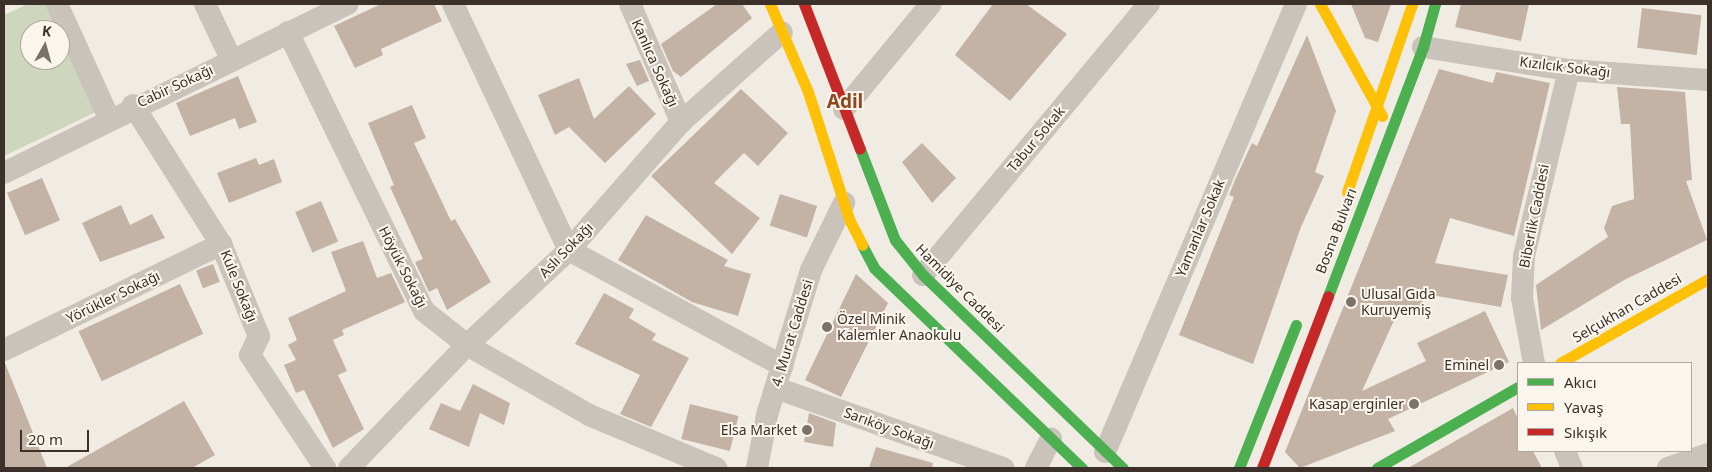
<!DOCTYPE html>
<html>
<head>
<meta charset="utf-8">
<style>
  body { margin:0 }
  #map { position:relative; width:1712px; height:472px; overflow:hidden; background:#f0ece4; font-family:"Noto Sans",sans-serif }
  div>[style] { position:absolute }
  .green>* { inset:0; background:#ced6be }
  .building>* { inset:0; background:#c4b2a5; transform-origin:0 0 }
  .street>* { height:22px; margin:-11px; padding:0 11px; transform-origin:11px; border-radius:11px; background:#c9c3bc }
  .fast>* { height:11px; margin:-5.5px; padding:0 5.5px; transform-origin:5.5px; border-radius:5.5px; background:#4caf50 }
  .slow>* { height:11px; margin:-5.5px; padding:0 5.5px; transform-origin:5.5px; border-radius:5.5px; background:#ffc107 }
  .jam>* { height:11px; margin:-5.5px; padding:0 5.5px; transform-origin:5.5px; border-radius:5.5px; background:#c62828 }
  .dots>* { width:14px; height:14px; translate:-50% -50%; box-sizing:border-box; border:2px solid #fbf6ed; border-radius:50% }
  span { translate:-50% -50%; white-space:nowrap; text-align:center; line-height:1.15; -webkit-text-stroke:4px #fbf6ed; paint-order:stroke }
  .street-label { font-size:14px; color:#3b312a }
  .poi-label { font-size:14px; color:#3b312a }
  .left { translate:0 -50%; text-align:left }
  .right { translate:-100% -50%; text-align:right }
  .district-label { font-size:19px; color:#8e471f; font-weight:700 }
  .frame { position:absolute; inset:0; border:5px solid #3b312a; pointer-events:none }
  .legend { position:absolute; left:1517px; top:362px; width:175px; height:90px; box-sizing:border-box; background:#fbf6ed; border:1px solid #aea79f; margin:0; padding:6px 9px; list-style:none; font-size:15px; color:#3b312a }
  .legend li { display:flex; align-items:center; gap:10px; height:25px }
  .legend b { width:25px; border:1px solid #aea79f }
  .north { position:absolute; left:20px; top:20px; width:50px; height:50px; box-sizing:border-box; background:#fbf6ed; border:1px solid #aea79f; border-radius:50%; rotate:7deg; font-size:14px; font-weight:700; line-height:20px; text-align:center; color:#3b312a }
  .north::after { content:''; display:block; margin:auto; width:18px; height:22px; background:#7a726b; clip-path:polygon(50% 0,100% 100%,50% 72%,0 100%) }
  .scale { position:absolute; left:20px; top:430px; width:69px; height:22px; box-sizing:border-box; border:2px solid #3b312a; border-top:0; padding-left:6px; font-size:15px; line-height:18px; white-space:nowrap; color:#3b312a; -webkit-text-stroke:4px #fbf6ed; paint-order:stroke }
</style>
</head>
<body>
<div id="map">
  <div class="green">
    <i style="clip-path:polygon(evenodd,28px 4px,49px 4px,100px 110px,4px 156px,4px 15px,28px 4px,30px 30px,60px 30px,60px 60px,30px 60px,30px 30px)"></i>
  </div>
  <div class="building">
    <i style="clip-path:polygon(381px 4px,434px 4px,442px 21px,381px 49px,383px 55px,355px 68px,334px 26px)"></i>
    <i style="clip-path:polygon(717px 4px,742px 4px,752px 18px,681px 77px,673px 71px,661px 44px)"></i>
    <i style="clip-path:polygon(993px 4px,1026px 4px,1067px 34px,1010px 101px,955px 55px)"></i>
    <i style="clip-path:polygon(1351px 4px,1391px 4px,1378px 42px,1365px 38px)"></i>
    <i style="clip-path:polygon(1461px 4px,1529px 4px,1521px 41px,1455px 27px)"></i>
    <i style="left:1642px;top:8px;width:60px;height:40px;rotate:7deg"></i>
    <i style="clip-path:polygon(1307px 35px,1336px 111px,1315px 172px,1324px 176px,1301px 227px,1253px 364px,1179px 335px,1234px 197px,1229px 195px,1235px 180px,1252px 143px,1257px 146px)"></i>
    <i style="clip-path:polygon(640px 60px,649px 81px,637px 86px,626px 64px)"></i>
    <i style="clip-path:polygon(1439px 69px,1493px 83px,1496px 72px,1550px 83px,1514px 236px,1450px 218px,1435px 263px,1508px 275px,1501px 307px,1425px 294px,1420px 311px,1401px 305px,1362px 391px,1426px 361px,1417px 343px,1485px 311px,1509px 362px,1388px 419px,1395px 431px,1300px 468px,1285px 452px)"></i>
    <i style="clip-path:polygon(238px 76px,257px 122px,239px 129px,235px 118px,190px 136px,176px 103px)"></i>
    <i style="clip-path:polygon(579px 78px,594px 119px,629px 86px,656px 114px,605px 163px,569px 127px,555px 135px,538px 95px)"></i>
    <i style="clip-path:polygon(1617px 87px,1685px 92px,1692px 180px,1686px 181px,1707px 240px,1624px 280px,1541px 330px,1536px 285px,1608px 237px,1604px 228px,1612px 206px,1634px 199px,1630px 124px,1621px 124px)"></i>
    <i style="clip-path:polygon(741px 89px,788px 133px,758px 166px,744px 153px,714px 183px,760px 218px,732px 254px,651px 176px)"></i>
    <i style="clip-path:polygon(412px 105px,426px 138px,414px 143px,451px 221px,455px 219px,491px 282px,447px 310px,437px 288px,429px 292px,415px 262px,423px 259px,390px 187px,394px 185px,368px 123px)"></i>
    <i style="clip-path:polygon(922px 143px,956px 178px,932px 203px,902px 162px)"></i>
    <i style="clip-path:polygon(256px 158px,259px 165px,274px 159px,282px 182px,229px 203px,217px 173px)"></i>
    <i style="left:42px;top:178px;width:46px;height:38px;rotate:67deg"></i>
    <i style="left:780px;top:194px;width:39px;height:33px;rotate:18deg"></i>
    <i style="left:321px;top:201px;width:44px;height:28px;rotate:67deg"></i>
    <i style="clip-path:polygon(121px 205px,130px 225px,152px 214px,165px 238px,100px 262px,82px 223px)"></i>
    <i style="clip-path:polygon(646px 215px,728px 260px,724px 266px,751px 274px,738px 316px,692px 302px,618px 260px)"></i>
    <i style="clip-path:polygon(363px 241px,377px 278px,391px 273px,405px 302px,342px 330px,344px 335px,333px 340px,347px 371px,338px 375px,364px 429px,333px 448px,304px 390px,296px 393px,284px 365px,296px 360px,288px 345px,297px 340px,288px 318px,346px 291px,331px 252px)"></i>
    <i style="left:213px;top:264px;width:19px;height:18px;rotate:69deg"></i>
    <i style="clip-path:polygon(856px 274px,888px 303px,841px 397px,805px 380px)"></i>
    <i style="left:180px;top:284px;width:55px;height:112px;rotate:65deg"></i>
    <i style="clip-path:polygon(604px 293px,634px 309px,629px 318px,656px 334px,652px 340px,689px 358px,651px 427px,620px 414px,640px 375px,575px 344px)"></i>
    <i style="clip-path:polygon(4px 363px,5px 363px,47px 468px,4px 468px)"></i>
    <i style="clip-path:polygon(473px 384px,510px 403px,504px 425px,480px 413px,469px 447px,429px 429px,441px 403px,460px 411px)"></i>
    <i style="clip-path:polygon(184px 401px,215px 455px,192px 468px,65px 468px)"></i>
    <i style="left:690px;top:404px;width:50px;height:36px;rotate:14deg"></i>
    <i style="clip-path:polygon(1513px 408px,1518px 419px,1518px 451px,1533px 451px,1542px 468px,1408px 468px)"></i>
    <i style="clip-path:polygon(809px 413px,836px 423px,833px 447px,804px 442px)"></i>
    <i style="clip-path:polygon(876px 447px,933px 463px,932px 468px,869px 468px)"></i>
  </div>
  <div class="street">
    <i style="left:57px;top:4px;width:125px;rotate:65.5deg"></i>
    <i style="left:205px;top:4px;width:61px;rotate:64.7deg"></i>
    <i style="left:453px;top:4px;width:272px;rotate:64.8deg"></i>
    <i style="left:569px;top:250px;width:243px;rotate:28.5deg"></i>
    <i style="left:630px;top:4px;width:129px;rotate:66.6deg"></i>
    <i style="left:288px;top:32px;width:310px;rotate:64deg"></i>
    <i style="left:424px;top:311px;width:55px;rotate:38.3deg"></i>
    <i style="left:467px;top:345px;width:141px;rotate:29.8deg"></i>
    <i style="left:589px;top:415px;width:138px;rotate:22.7deg"></i>
    <i style="left:1423px;top:47px;width:148px;rotate:9deg"></i>
    <i style="left:1569px;top:70px;width:139px;rotate:4.1deg"></i>
    <i style="left:133px;top:105px;width:165px;rotate:57.7deg"></i>
    <i style="left:221px;top:244px;width:100px;rotate:67.6deg"></i>
    <i style="left:259px;top:336px;width:21px;rotate:115deg"></i>
    <i style="left:250px;top:355px;width:136px;rotate:56.4deg"></i>
    <i style="left:844px;top:109px;width:136px;rotate:-50.4deg"></i>
    <i style="left:4px;top:173px;width:383px;rotate:-26.2deg"></i>
    <i style="left:923px;top:275px;width:353px;rotate:-50.2deg"></i>
    <i style="left:4px;top:350px;width:242px;rotate:-26deg"></i>
    <i style="left:1534px;top:363px;width:66px;rotate:-100.5deg"></i>
    <i style="left:1522px;top:298px;width:42px;rotate:-87.3deg"></i>
    <i style="left:1524px;top:256px;width:191px;rotate:-76.4deg"></i>
    <i style="left:776px;top:388px;width:241px;rotate:19.4deg"></i>
    <i style="left:1565px;top:451px;width:18px;rotate:68deg"></i>
    <i style="left:1105px;top:452px;width:487px;rotate:-66.9deg"></i>
    <i style="left:349px;top:468px;width:170px;rotate:-46.2deg"></i>
    <i style="left:467px;top:345px;width:139px;rotate:-43deg"></i>
    <i style="left:569px;top:250px;width:170px;rotate:-48.8deg"></i>
    <i style="left:681px;top:122px;width:135px;rotate:-41.7deg"></i>
    <i style="left:757px;top:468px;width:54px;rotate:-79.3deg"></i>
    <i style="left:767px;top:415px;width:152px;rotate:-73.1deg"></i>
    <i style="left:811px;top:270px;width:75px;rotate:-63.8deg"></i>
    <i style="left:1036px;top:468px;width:33px;rotate:-63deg"></i>
    <i style="left:1668px;top:468px;width:42px;rotate:-19.3deg"></i>
  </div>
  <div class="fast">
    <i style="left:860px;top:149px;width:97px;rotate:69deg"></i>
    <i style="left:895px;top:240px;width:45px;rotate:51.3deg"></i>
    <i style="left:923px;top:275px;width:278px;rotate:44deg"></i>
    <i style="left:862px;top:245px;width:26px;rotate:62deg"></i>
    <i style="left:874px;top:268px;width:289px;rotate:43.9deg"></i>
    <i style="left:1328px;top:296px;width:267px;rotate:-69.1deg"></i>
    <i style="left:1423px;top:47px;width:45px;rotate:-74.4deg"></i>
    <i style="left:1239px;top:468px;width:154px;rotate:-68.3deg"></i>
    <i style="left:1377px;top:468px;width:163px;rotate:-29.9deg"></i>
  </div>
  <div class="slow">
    <i style="left:770px;top:4px;width:96px;rotate:66.6deg"></i>
    <i style="left:808px;top:92px;width:133px;rotate:72.1deg"></i>
    <i style="left:849px;top:219px;width:29px;rotate:63deg"></i>
    <i style="left:1320px;top:4px;width:128px;rotate:61deg"></i>
    <i style="left:1347px;top:192px;width:199px;rotate:-70.9deg"></i>
    <i style="left:1560px;top:363px;width:170px;rotate:-29.6deg"></i>
  </div>
  <div class="jam">
    <i style="left:804px;top:4px;width:155px;rotate:68.9deg"></i>
    <i style="left:1262px;top:468px;width:184px;rotate:-69deg"></i>
  </div>
  <div class="dots">
    <i style="left:1351px;top:302px;background:#7a726b"></i>
    <i style="left:827px;top:327px;background:#7a726b"></i>
    <i style="left:1499px;top:365px;background:#7a726b"></i>
    <i style="left:1414px;top:404px;background:#7a726b"></i>
    <i style="left:807px;top:430px;background:#7a726b"></i>
  </div>
  <div class="street-label">
    <span style="left:655px;top:63px;rotate:66deg">Kanlıca Sokağı</span>
    <span style="left:1565px;top:67px;rotate:7deg">Kızılcık Sokağı</span>
    <span style="left:175px;top:86px;rotate:-25deg">Cabir Sokağı</span>
    <span style="left:1036px;top:139px;rotate:-50deg">Tabur Sokak</span>
    <span style="left:1534px;top:216px;rotate:-79deg">Biberlik Caddesi</span>
    <span style="left:1200px;top:228px;rotate:-67deg">Yamanlar Sokak</span>
    <span style="left:1336px;top:231px;rotate:-69deg">Bosna Bulvarı</span>
    <span style="left:566px;top:250px;rotate:-46deg">Aslı Sokağı</span>
    <span style="left:403px;top:267px;rotate:63deg">Höyük Sokağı</span>
    <span style="left:239px;top:286px;rotate:68deg">Kule Sokağı</span>
    <span style="left:960px;top:288px;rotate:45deg">Hamidiye Caddesi</span>
    <span style="left:113px;top:297px;rotate:-26deg">Yörükler Sokağı</span>
    <span style="left:1627px;top:308px;rotate:-30deg">Selçukhan Caddesi</span>
    <span style="left:792px;top:333px;rotate:-73deg">4. Murat Caddesi</span>
    <span style="left:889px;top:428px;rotate:20deg">Sarıköy Sokağı</span>
  </div>
  <div class="poi-label">
    <span class="left" style="left:1361px;top:302px">Ulusal Gıda<br>Kuruyemiş</span>
    <span class="left" style="left:837px;top:327px">Özel Minik<br>Kalemler Anaokulu</span>
    <span class="right" style="left:1489px;top:365px">Eminel</span>
    <span class="right" style="left:1404px;top:404px">Kasap erginler</span>
    <span class="right" style="left:797px;top:430px">Elsa Market</span>
  </div>
  <div class="district-label">
    <span style="left:845px;top:102px">Adil</span>
  </div>
  <div class="frame"></div>
  <ul class="legend">
  <li><b style="height:6px;background:#4caf50"></b>Akıcı</li>
  <li><b style="height:6px;background:#ffc107"></b>Yavaş</li>
  <li><b style="height:6px;background:#c62828"></b>Sıkışık</li>
  </ul>
  <div class="north">K</div>
  <div class="scale">20 m</div>
</div>
</body>
</html>
